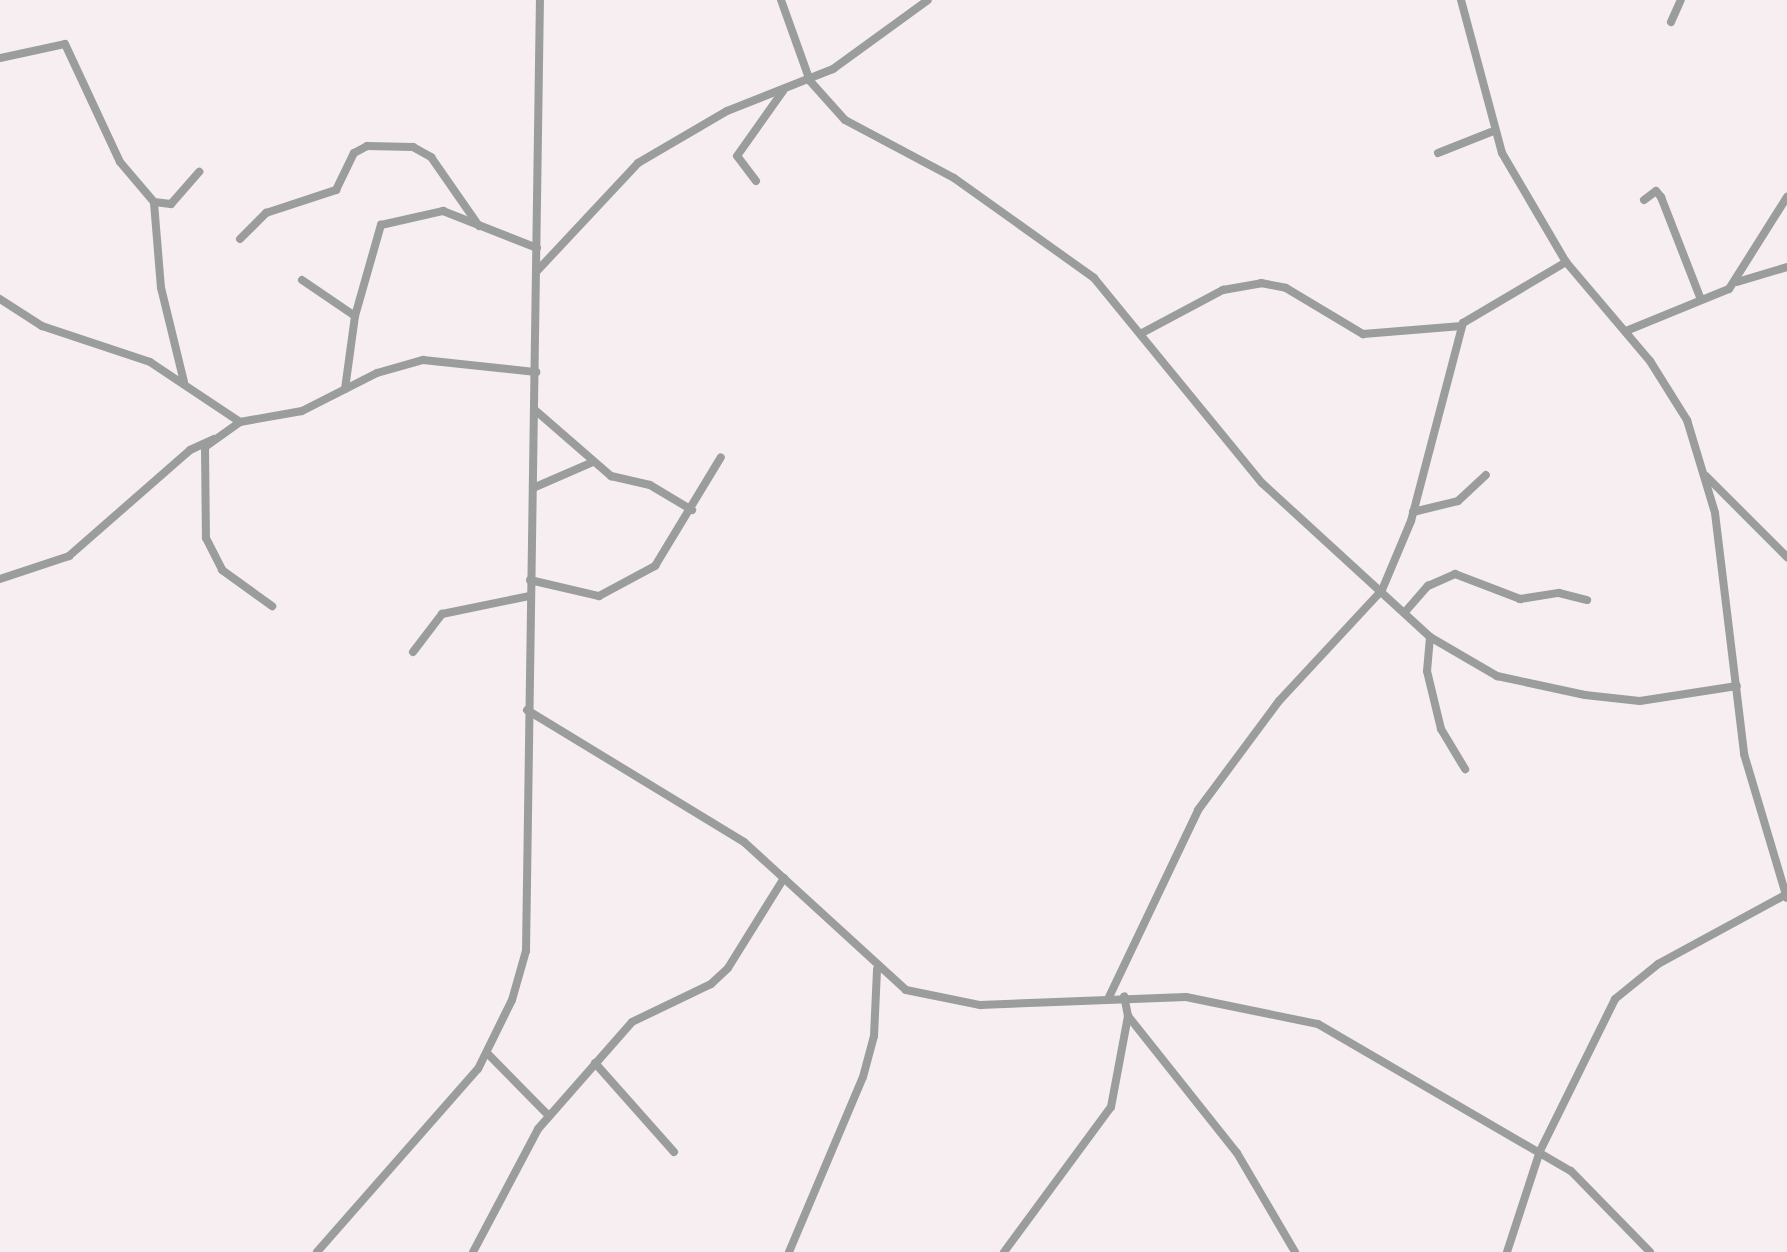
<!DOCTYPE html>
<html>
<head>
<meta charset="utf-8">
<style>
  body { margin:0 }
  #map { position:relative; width:1787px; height:1252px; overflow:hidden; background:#f6eef1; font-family:Figtree,sans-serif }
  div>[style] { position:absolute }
  .minor>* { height:8px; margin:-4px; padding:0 4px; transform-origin:4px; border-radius:4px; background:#9a9d9b }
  span { translate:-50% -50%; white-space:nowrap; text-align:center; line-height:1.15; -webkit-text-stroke:7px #f6eef1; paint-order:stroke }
</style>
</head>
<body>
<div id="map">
  <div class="minor">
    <i style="left:781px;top:0;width:86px;rotate:70.3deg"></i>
    <i style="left:810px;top:81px;width:52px;rotate:48.1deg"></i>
    <i style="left:845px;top:120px;width:123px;rotate:28deg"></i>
    <i style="left:954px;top:178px;width:172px;rotate:35.5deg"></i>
    <i style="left:1094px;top:278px;width:265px;rotate:50.7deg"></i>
    <i style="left:1262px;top:483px;width:228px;rotate:42.5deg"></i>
    <i style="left:1430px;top:637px;width:78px;rotate:30.2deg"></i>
    <i style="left:1497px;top:676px;width:90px;rotate:12.2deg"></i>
    <i style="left:1585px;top:695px;width:55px;rotate:6.2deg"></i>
    <i style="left:1640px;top:701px;width:98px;rotate:-8.8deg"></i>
    <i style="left:1461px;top:0;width:158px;rotate:75deg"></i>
    <i style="left:1502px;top:153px;width:126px;rotate:59.6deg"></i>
    <i style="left:1566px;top:262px;width:130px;rotate:49.7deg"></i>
    <i style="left:1650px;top:361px;width:70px;rotate:57.9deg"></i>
    <i style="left:1687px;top:420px;width:97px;rotate:73.2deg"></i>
    <i style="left:1715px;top:513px;width:243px;rotate:83.1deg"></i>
    <i style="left:1744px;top:754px;width:150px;rotate:73.4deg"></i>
    <i style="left:1671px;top:22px;width:24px;rotate:-66deg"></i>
    <i style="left:0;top:58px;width:66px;rotate:-12.2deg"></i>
    <i style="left:65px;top:44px;width:130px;rotate:65deg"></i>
    <i style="left:120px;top:162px;width:52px;rotate:49.6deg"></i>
    <i style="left:1438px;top:153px;width:57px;rotate:-21.6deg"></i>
    <i style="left:756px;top:181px;width:31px;rotate:-127deg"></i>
    <i style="left:737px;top:156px;width:80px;rotate:-54.7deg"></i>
    <i style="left:1644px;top:200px;width:15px;rotate:-37deg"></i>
    <i style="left:1656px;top:191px;width:8px;rotate:50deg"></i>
    <i style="left:1661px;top:197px;width:107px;rotate:68.7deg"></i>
    <i style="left:240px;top:239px;width:37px;rotate:-45deg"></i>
    <i style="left:266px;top:213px;width:74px;rotate:-18.2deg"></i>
    <i style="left:336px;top:190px;width:41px;rotate:-64.1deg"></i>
    <i style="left:354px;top:153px;width:15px;rotate:-28deg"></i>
    <i style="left:367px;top:146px;width:46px;rotate:1.2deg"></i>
    <i style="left:413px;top:147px;width:21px;rotate:29deg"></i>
    <i style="left:431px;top:157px;width:84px;rotate:55.2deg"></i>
    <i style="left:537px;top:271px;width:148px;rotate:-46.9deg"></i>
    <i style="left:638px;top:163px;width:103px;rotate:-30.3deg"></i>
    <i style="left:727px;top:111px;width:114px;rotate:-21.6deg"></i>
    <i style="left:833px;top:69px;width:117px;rotate:-36deg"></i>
    <i style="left:302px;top:280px;width:64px;rotate:34.2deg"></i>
    <i style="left:1737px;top:282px;width:52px;rotate:-16.7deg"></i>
    <i style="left:0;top:299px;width:50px;rotate:32.7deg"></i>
    <i style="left:42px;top:326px;width:114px;rotate:18.4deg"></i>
    <i style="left:150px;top:362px;width:108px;rotate:33.7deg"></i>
    <i style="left:240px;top:422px;width:63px;rotate:-10.1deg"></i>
    <i style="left:302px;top:411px;width:84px;rotate:-26.9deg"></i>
    <i style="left:377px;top:373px;width:48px;rotate:-15.8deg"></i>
    <i style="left:423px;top:360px;width:114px;rotate:6.1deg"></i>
    <i style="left:1626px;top:331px;width:111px;rotate:-22.2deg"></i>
    <i style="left:1729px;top:289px;width:109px;rotate:-57.8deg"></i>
    <i style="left:1142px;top:333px;width:92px;rotate:-28deg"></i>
    <i style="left:1223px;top:290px;width:39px;rotate:-10deg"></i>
    <i style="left:1261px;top:283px;width:25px;rotate:11deg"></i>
    <i style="left:1286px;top:288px;width:90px;rotate:30.9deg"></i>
    <i style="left:1363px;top:334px;width:99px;rotate:-4.6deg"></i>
    <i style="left:184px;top:382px;width:97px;rotate:-103.7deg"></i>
    <i style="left:161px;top:288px;width:86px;rotate:-94.7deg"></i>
    <i style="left:154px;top:202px;width:17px;rotate:7deg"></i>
    <i style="left:171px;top:204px;width:43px;rotate:-48.8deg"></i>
    <i style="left:345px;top:389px;width:74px;rotate:-82.2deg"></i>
    <i style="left:355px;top:316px;width:95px;rotate:-74.1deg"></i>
    <i style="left:381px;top:225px;width:64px;rotate:-12.7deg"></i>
    <i style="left:443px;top:211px;width:101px;rotate:21.5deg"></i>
    <i style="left:535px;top:410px;width:101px;rotate:41deg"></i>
    <i style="left:611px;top:476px;width:40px;rotate:13deg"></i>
    <i style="left:650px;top:485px;width:49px;rotate:30.8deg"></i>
    <i style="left:240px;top:422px;width:43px;rotate:144.5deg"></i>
    <i style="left:205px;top:447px;width:91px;rotate:89.4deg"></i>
    <i style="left:206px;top:538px;width:36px;rotate:63deg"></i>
    <i style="left:222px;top:570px;width:62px;rotate:35.8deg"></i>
    <i style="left:1706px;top:476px;width:115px;rotate:45deg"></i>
    <i style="left:533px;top:488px;width:65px;rotate:-23.4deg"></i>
    <i style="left:1413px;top:512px;width:46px;rotate:-13.7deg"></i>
    <i style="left:1458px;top:501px;width:38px;rotate:-43deg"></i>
    <i style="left:0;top:579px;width:73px;rotate:-18.4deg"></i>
    <i style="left:69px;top:556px;width:161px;rotate:-41.2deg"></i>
    <i style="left:190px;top:450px;width:26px;rotate:-25deg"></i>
    <i style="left:530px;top:580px;width:71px;rotate:13.1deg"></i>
    <i style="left:599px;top:596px;width:64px;rotate:-28.2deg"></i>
    <i style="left:655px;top:566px;width:127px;rotate:-58.8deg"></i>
    <i style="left:1405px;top:612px;width:35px;rotate:-49deg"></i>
    <i style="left:1428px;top:586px;width:30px;rotate:-24deg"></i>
    <i style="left:1455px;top:574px;width:70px;rotate:21deg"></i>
    <i style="left:1520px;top:599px;width:39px;rotate:-9deg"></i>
    <i style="left:1559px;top:593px;width:29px;rotate:14deg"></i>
    <i style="left:1430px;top:637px;width:34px;rotate:95deg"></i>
    <i style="left:1427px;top:671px;width:60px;rotate:76.4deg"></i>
    <i style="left:1441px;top:729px;width:47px;rotate:59deg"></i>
    <i style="left:413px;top:652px;width:48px;rotate:-52.7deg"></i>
    <i style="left:442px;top:614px;width:90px;rotate:-11.6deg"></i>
    <i style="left:527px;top:710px;width:254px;rotate:31.3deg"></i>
    <i style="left:744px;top:842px;width:219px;rotate:42.4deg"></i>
    <i style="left:906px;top:990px;width:76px;rotate:11.5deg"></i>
    <i style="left:980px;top:1005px;width:206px;rotate:-2.2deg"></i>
    <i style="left:1186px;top:997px;width:135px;rotate:11.6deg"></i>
    <i style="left:1318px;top:1024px;width:293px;rotate:30.2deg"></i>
    <i style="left:1571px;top:1171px;width:113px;rotate:45.7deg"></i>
    <i style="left:1109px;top:997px;width:207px;rotate:-64.5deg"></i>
    <i style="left:1198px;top:810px;width:136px;rotate:-53.4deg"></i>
    <i style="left:1279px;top:701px;width:151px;rotate:-47.1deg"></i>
    <i style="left:1382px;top:590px;width:75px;rotate:-67.2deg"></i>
    <i style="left:1411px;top:521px;width:205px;rotate:-75.3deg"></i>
    <i style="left:1463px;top:323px;width:120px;rotate:-30.6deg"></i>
    <i style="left:1128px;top:1016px;width:175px;rotate:51.5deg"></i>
    <i style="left:1237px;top:1153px;width:115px;rotate:59.6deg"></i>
    <i style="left:488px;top:1054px;width:87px;rotate:45.5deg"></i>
    <i style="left:595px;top:1063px;width:119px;rotate:48.4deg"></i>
    <i style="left:317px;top:1252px;width:244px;rotate:-48.7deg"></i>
    <i style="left:478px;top:1069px;width:77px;rotate:-63.8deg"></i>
    <i style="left:512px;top:1000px;width:51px;rotate:-74.1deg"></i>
    <i style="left:526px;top:951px;width:951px;rotate:-89.16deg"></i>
    <i style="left:473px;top:1252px;width:139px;rotate:-62.1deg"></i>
    <i style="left:538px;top:1129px;width:142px;rotate:-48.7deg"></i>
    <i style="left:632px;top:1022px;width:88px;rotate:-25.7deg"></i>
    <i style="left:711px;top:984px;width:23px;rotate:-43deg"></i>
    <i style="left:728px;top:968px;width:106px;rotate:-58.1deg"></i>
    <i style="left:789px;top:1252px;width:190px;rotate:-67.1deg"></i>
    <i style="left:863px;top:1077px;width:42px;rotate:-75deg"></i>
    <i style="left:874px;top:1036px;width:67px;rotate:-87.4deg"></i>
    <i style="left:1004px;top:1252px;width:180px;rotate:-53.6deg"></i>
    <i style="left:1111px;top:1107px;width:93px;rotate:-79.4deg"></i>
    <i style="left:1128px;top:1016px;width:20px;rotate:-101deg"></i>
    <i style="left:1507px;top:1252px;width:106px;rotate:-71.9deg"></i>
    <i style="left:1540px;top:1151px;width:169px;rotate:-63.7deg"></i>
    <i style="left:1615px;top:999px;width:55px;rotate:-39.1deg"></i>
    <i style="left:1658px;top:964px;width:147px;rotate:-28.5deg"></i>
  </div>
</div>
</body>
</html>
